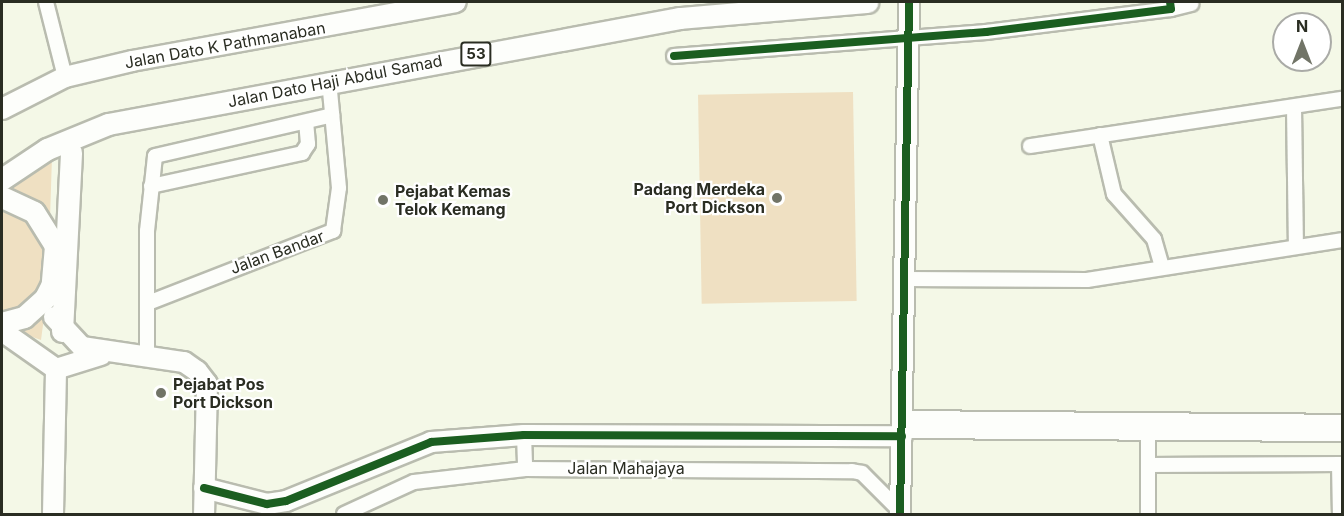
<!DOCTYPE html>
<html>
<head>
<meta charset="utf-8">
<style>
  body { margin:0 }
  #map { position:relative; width:1344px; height:516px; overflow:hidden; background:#f4f8e7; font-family:Inter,sans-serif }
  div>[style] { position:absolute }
  .green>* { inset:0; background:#efe0c2; transform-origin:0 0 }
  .roads { filter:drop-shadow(2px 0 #b9bcaf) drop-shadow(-2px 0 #b9bcaf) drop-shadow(0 2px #b9bcaf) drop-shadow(0 -2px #b9bcaf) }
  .street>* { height:14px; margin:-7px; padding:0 7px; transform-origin:7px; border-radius:7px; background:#fdfefb }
  .secondary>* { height:20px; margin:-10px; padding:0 10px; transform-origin:10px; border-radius:10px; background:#fdfefb }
  .primary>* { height:21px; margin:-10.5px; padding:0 10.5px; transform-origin:10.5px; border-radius:10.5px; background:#fdfefb }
  .cycleway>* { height:8px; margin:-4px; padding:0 4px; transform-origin:4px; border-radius:4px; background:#1b5e20 }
  .dots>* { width:16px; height:16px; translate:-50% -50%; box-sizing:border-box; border:3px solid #fff; border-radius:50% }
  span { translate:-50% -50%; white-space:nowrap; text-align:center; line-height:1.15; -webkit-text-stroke:4.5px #fff; paint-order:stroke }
  .shield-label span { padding:2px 4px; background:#fff; border:2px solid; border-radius:4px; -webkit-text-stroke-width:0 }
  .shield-label { font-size:15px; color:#2a2d22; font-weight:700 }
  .street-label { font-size:16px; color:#2a2d22 }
  .poi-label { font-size:16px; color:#2a2d22; font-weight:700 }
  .right { translate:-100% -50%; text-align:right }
  .left { translate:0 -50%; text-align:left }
  .frame { position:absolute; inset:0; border:3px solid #2a2d22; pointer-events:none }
  .north { position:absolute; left:1272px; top:12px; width:60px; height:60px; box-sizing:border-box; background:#fff; border:2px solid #aaaba7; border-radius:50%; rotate:0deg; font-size:16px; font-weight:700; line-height:24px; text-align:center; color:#2a2d22 }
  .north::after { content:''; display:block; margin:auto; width:21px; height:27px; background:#717467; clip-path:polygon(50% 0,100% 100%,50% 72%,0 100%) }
</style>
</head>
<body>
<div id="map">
  <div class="green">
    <i style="left:853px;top:92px;width:209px;height:155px;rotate:89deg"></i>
    <i style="clip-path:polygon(52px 157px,50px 219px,21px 192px,5px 188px)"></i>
    <i style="clip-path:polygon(2px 205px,23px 213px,46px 243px,39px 292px,27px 304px,2px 314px)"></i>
    <i style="clip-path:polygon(45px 310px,41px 340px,13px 330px)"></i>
  </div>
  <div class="roads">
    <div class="street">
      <i style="left:46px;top:2px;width:77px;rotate:75.8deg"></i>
      <i style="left:1171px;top:9px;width:21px;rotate:-14deg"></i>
      <i style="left:674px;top:56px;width:313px;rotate:-4.4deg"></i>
      <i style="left:986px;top:32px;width:186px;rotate:-7.1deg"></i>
      <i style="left:1171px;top:9px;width:7px;rotate:-98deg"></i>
      <i style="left:1294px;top:107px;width:138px;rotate:89.2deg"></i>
      <i style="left:1100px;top:135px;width:61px;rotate:76.7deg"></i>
      <i style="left:1114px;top:194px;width:60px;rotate:48.4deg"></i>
      <i style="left:1154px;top:239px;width:29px;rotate:74deg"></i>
      <i style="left:1030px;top:146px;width:316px;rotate:-8.6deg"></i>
      <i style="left:151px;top:186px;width:155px;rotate:-12.3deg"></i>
      <i style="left:302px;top:153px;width:11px;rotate:-56deg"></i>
      <i style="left:308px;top:144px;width:22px;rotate:-95deg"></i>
      <i style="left:905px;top:279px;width:182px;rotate:0.3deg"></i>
      <i style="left:1087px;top:280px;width:258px;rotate:-8.9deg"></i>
      <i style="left:148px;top:303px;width:199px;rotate:-21.3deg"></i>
      <i style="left:333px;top:231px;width:43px;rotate:-82.1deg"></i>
      <i style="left:339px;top:188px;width:108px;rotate:-95.3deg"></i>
      <i style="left:147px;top:356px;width:125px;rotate:-90deg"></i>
      <i style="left:147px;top:231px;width:75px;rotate:-83.9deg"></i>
      <i style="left:155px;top:156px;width:182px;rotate:-13deg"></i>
      <i style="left:902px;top:418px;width:440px;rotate:0.5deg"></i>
      <i style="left:1148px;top:425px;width:89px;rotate:90deg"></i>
      <i style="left:902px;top:431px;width:440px;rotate:0.4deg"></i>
      <i style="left:524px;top:435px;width:34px;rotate:88deg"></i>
      <i style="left:1339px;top:464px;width:50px;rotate:88.9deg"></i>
      <i style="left:1148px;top:465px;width:194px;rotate:-0.3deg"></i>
      <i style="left:344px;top:514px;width:77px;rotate:-24.6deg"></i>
      <i style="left:414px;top:482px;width:112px;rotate:-6.7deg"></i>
      <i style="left:525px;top:469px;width:327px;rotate:0.4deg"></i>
      <i style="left:852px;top:471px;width:10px;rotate:11deg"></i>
      <i style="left:862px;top:473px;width:54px;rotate:45deg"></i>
    </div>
    <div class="secondary">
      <i style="left:2px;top:109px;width:71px;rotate:-26.9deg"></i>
      <i style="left:65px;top:77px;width:69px;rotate:-13.4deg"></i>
      <i style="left:132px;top:61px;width:329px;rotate:-10.3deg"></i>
      <i style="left:54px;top:317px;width:41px;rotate:47deg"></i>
      <i style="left:82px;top:347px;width:103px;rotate:8.4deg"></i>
      <i style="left:184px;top:362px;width:16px;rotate:35deg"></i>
      <i style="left:197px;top:371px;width:16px;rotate:52deg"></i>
      <i style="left:207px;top:384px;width:130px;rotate:91.3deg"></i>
      <i style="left:2px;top:331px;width:66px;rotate:35.1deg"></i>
      <i style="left:56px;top:369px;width:47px;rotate:-17.3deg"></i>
      <i style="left:204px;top:488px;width:65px;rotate:14.3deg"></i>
      <i style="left:267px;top:504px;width:19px;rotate:-9deg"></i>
      <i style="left:286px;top:501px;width:157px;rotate:-22.1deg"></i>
      <i style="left:431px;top:442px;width:93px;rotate:-4.3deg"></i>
      <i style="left:524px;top:435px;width:378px;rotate:0.2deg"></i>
      <i style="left:53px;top:514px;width:145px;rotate:-88.8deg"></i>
      <i style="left:900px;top:514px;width:512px;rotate:-88.99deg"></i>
    </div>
    <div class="primary">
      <i style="left:2px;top:179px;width:54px;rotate:-33.7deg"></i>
      <i style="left:47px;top:149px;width:66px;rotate:-22.3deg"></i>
      <i style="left:108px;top:124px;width:582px;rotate:-10.5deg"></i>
      <i style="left:680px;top:18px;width:188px;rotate:-4.9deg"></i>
      <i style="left:2px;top:197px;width:35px;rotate:25deg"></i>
      <i style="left:34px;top:212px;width:40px;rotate:58deg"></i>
      <i style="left:55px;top:246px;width:38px;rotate:95deg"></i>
      <i style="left:52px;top:284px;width:16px;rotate:117deg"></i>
      <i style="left:45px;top:298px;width:28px;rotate:138deg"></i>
      <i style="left:24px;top:317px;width:23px;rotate:165deg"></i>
      <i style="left:62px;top:331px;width:179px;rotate:-87.1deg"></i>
    </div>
  </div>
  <div class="cycleway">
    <i style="left:674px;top:56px;width:313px;rotate:-4.4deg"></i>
    <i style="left:986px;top:32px;width:186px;rotate:-7.1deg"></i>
    <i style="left:1171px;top:9px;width:7px;rotate:-98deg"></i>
    <i style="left:204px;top:488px;width:65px;rotate:14.3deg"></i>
    <i style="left:267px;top:504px;width:19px;rotate:-9deg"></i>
    <i style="left:286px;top:501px;width:157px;rotate:-22.1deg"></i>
    <i style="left:431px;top:442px;width:93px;rotate:-4.3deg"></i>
    <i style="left:524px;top:435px;width:378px;rotate:0.2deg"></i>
    <i style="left:900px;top:514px;width:512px;rotate:-88.99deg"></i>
  </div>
  <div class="dots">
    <i style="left:777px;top:198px;background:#717467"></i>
    <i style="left:383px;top:200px;background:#717467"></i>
    <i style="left:161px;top:393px;background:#717467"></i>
  </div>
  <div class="shield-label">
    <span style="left:476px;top:54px">53</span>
  </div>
  <div class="street-label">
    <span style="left:225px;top:45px;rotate:-10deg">Jalan Dato K Pathmanaban</span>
    <span style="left:335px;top:81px;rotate:-11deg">Jalan Dato Haji Abdul Samad</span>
    <span style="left:277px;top:252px;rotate:-20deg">Jalan Bandar</span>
    <span style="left:626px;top:468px">Jalan Mahajaya</span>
  </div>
  <div class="poi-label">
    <span class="right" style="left:765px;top:198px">Padang Merdeka<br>Port Dickson</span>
    <span class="left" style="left:395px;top:200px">Pejabat Kemas<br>Telok Kemang</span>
    <span class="left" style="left:173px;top:393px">Pejabat Pos<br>Port Dickson</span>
  </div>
  <div class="frame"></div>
  <div class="north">N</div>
</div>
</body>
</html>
